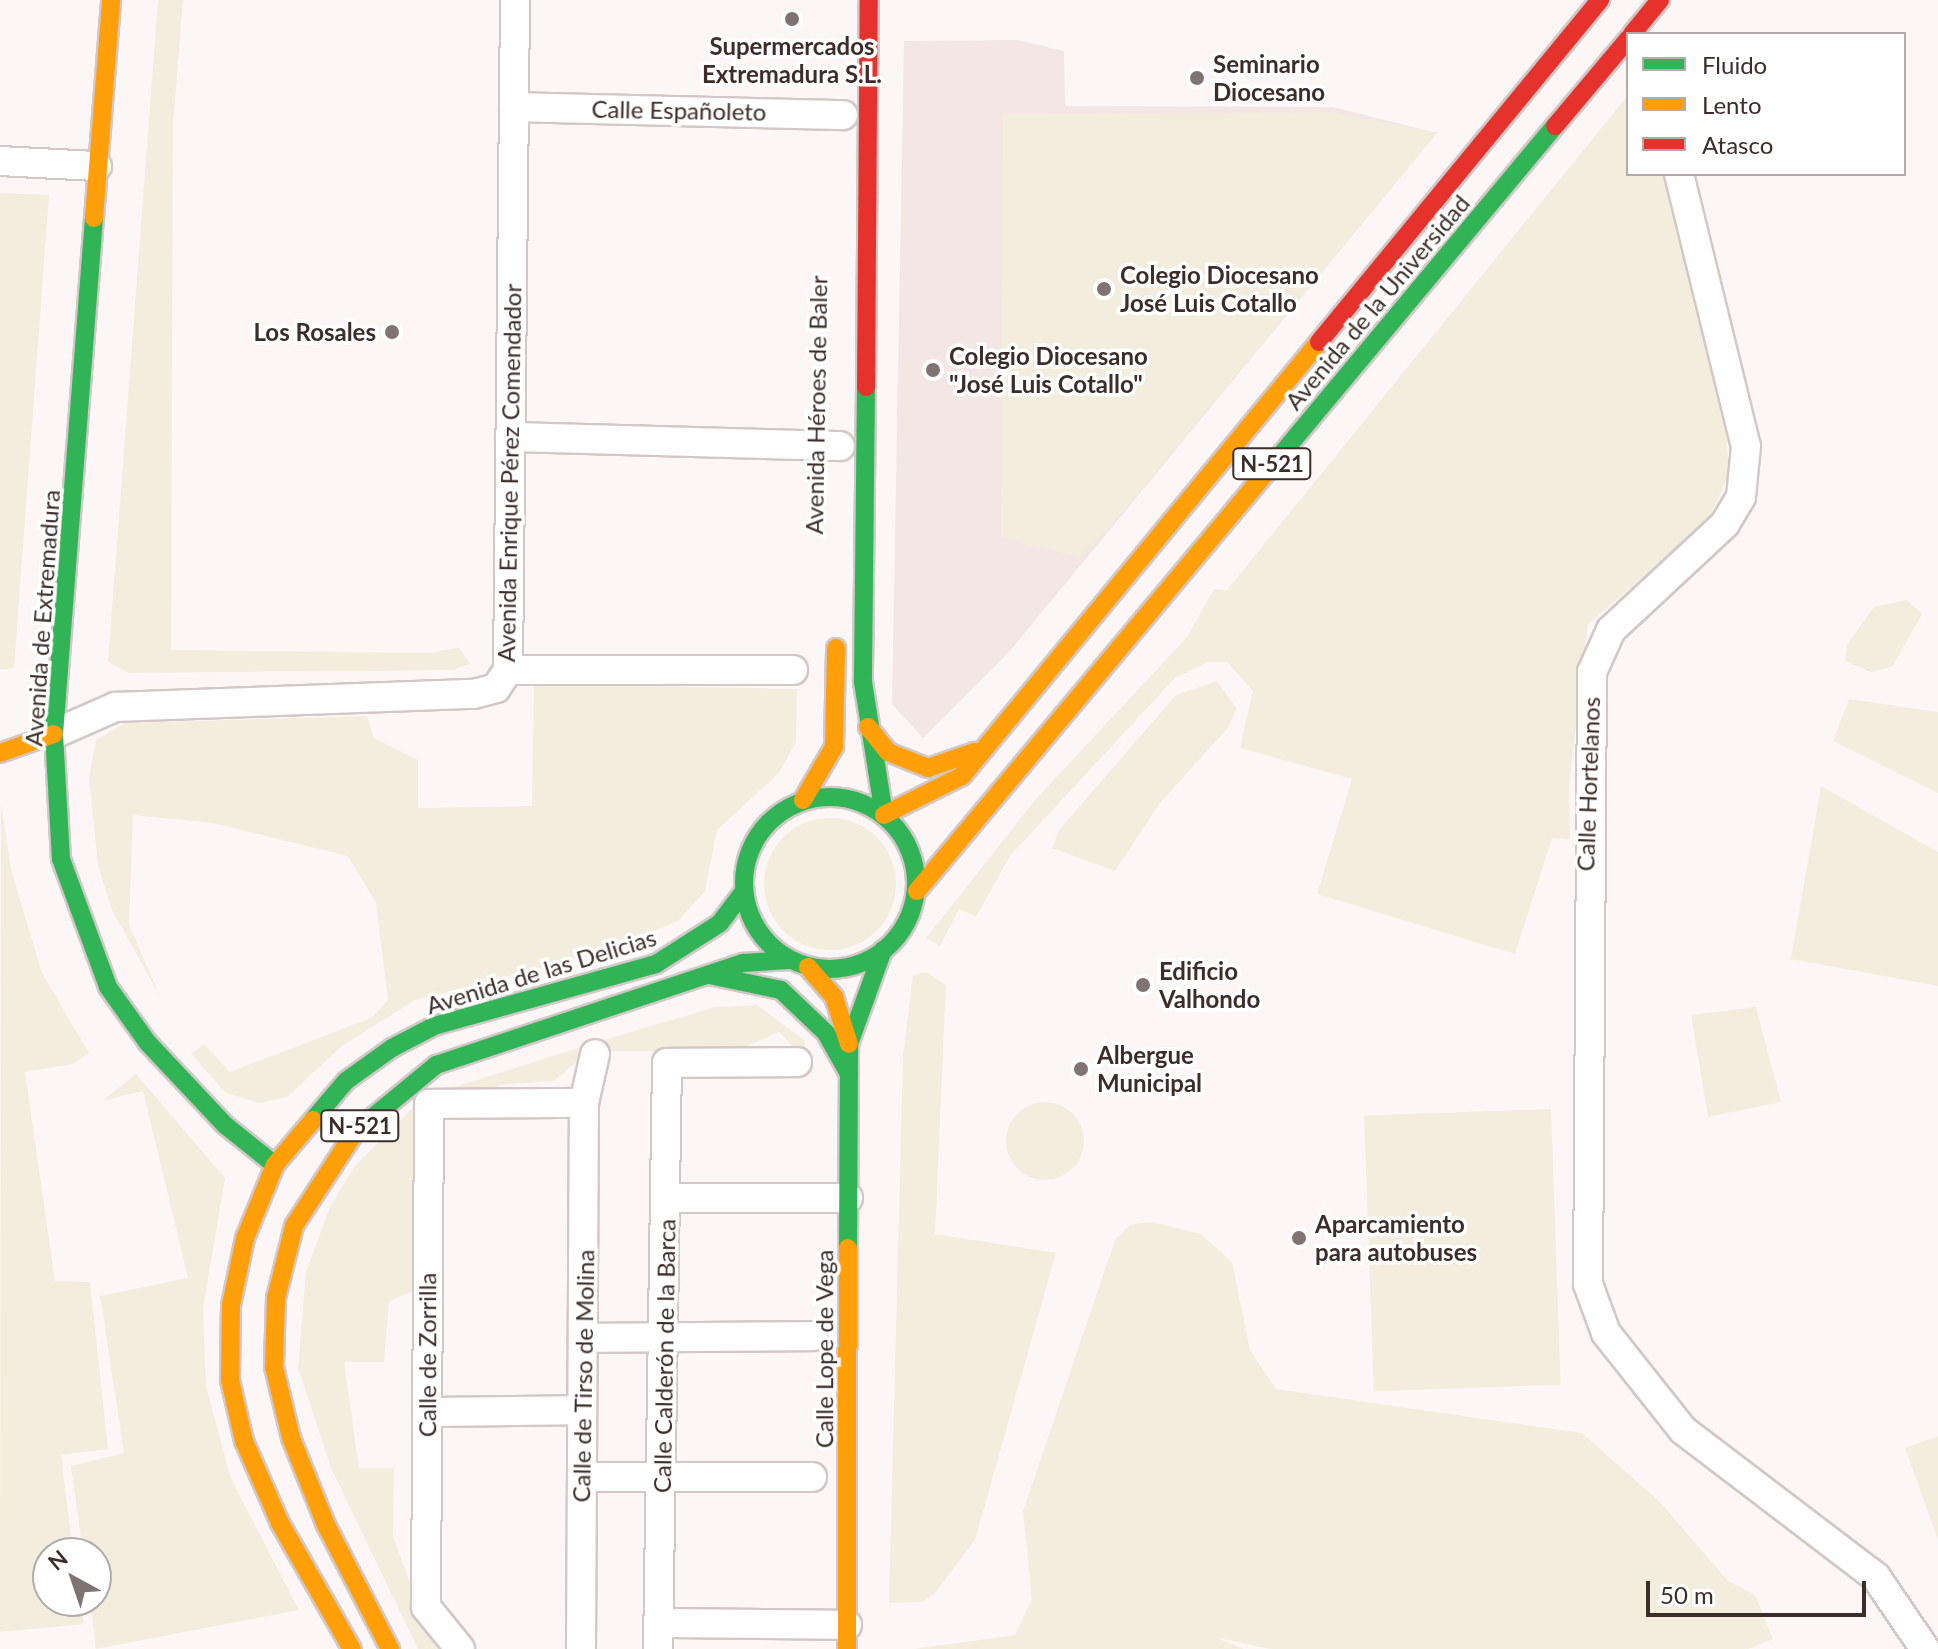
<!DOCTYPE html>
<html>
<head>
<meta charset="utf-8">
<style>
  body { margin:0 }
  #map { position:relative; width:1938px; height:1649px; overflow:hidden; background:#fcf7f6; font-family:Lato,sans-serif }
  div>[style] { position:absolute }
  .built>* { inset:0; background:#f3e6e4 }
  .green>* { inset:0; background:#f3edde; transform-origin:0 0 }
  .round { border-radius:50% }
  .roads { filter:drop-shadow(2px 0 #d1c8c7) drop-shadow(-2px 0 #d1c8c7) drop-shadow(0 2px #d1c8c7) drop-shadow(0 -2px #d1c8c7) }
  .street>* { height:28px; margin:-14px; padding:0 14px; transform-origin:14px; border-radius:14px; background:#fffefe }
  .fast>* { height:18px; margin:-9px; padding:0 9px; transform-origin:9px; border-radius:9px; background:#30b455 }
  .fast>.ring { margin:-9px; padding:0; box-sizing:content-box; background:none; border:18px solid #30b455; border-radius:50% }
  .slow>* { height:18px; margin:-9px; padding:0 9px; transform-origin:9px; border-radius:9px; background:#ff9f0a }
  .jam>* { height:18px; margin:-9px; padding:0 9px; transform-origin:9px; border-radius:9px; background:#e5322d }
  .dots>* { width:22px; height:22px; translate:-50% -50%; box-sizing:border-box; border:4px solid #fff; border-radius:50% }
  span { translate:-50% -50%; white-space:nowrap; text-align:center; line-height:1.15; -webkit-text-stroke:7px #fff; paint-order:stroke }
  .shield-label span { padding:2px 6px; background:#fff; border:2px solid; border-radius:6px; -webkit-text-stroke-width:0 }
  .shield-label { font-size:22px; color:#3c2d2b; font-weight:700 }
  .poi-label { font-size:24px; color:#3c2d2b; font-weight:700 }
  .left { translate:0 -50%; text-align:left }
  .right { translate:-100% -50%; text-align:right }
  .street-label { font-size:24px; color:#3c2d2b }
  .legend { position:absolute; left:1626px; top:32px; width:280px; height:144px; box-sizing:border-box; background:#fff; border:2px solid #b1abaa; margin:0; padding:10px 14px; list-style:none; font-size:24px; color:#3c2d2b }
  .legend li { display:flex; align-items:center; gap:16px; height:40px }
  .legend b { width:40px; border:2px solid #b1abaa }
  .north { position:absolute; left:32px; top:1537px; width:80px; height:80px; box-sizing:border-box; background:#fff; border:2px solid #b1abaa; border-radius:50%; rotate:320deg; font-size:22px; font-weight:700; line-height:32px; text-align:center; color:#3c2d2b }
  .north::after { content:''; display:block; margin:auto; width:28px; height:36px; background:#7f7472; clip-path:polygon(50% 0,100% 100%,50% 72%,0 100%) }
  .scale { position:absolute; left:1646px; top:1581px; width:220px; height:36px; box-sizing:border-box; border:4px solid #3c2d2b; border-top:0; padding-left:10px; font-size:24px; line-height:28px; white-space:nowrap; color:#3c2d2b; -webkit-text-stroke:6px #fff; paint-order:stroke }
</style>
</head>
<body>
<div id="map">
  <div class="built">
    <i style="clip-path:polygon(1018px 40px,1064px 51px,1065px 106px,1333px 107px,1437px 133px,1009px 652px,923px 738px,892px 704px,904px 41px)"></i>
  </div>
  <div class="green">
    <i style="clip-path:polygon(158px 0,183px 0,173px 125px,171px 650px,432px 653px,458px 647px,470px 663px,454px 670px,129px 673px,108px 662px)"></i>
    <i style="clip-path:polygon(1628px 95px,1628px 174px,1666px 174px,1725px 417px,1729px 475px,1706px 524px,1588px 624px,1569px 786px,1570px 839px,1552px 838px,1515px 954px,1317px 894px,1352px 779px,1240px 748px,1253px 691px,1227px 662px,1208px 662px,1175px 678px,1010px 856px,976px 917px,959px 909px,940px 946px,926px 938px,1036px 799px,1187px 637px,1214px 589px,1227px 590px)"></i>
    <i style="clip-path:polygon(1332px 112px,1437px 133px,1107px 531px,1079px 557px,1001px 538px,1003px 114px)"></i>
    <i style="clip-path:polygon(0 193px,49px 195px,14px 668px,0 670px)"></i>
    <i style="clip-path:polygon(1907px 600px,1922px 614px,1892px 667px,1871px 672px,1845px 661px,1847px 645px,1874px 607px)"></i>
    <i style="clip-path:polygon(1217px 681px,1237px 709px,1227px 729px,1159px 804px,1115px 871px,1052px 848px,1059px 830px,1176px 695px)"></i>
    <i style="clip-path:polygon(534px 684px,797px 689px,796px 742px,779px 773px,717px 830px,705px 891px,678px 921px,599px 953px,415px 1000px,342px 1046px,287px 1097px,259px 1103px,226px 1093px,191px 1054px,204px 1044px,230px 1072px,371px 1018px,388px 1000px,376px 903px,348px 856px,213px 823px,133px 815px,129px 925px,161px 998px,112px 910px,98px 865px,89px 779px,96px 740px,125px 723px,367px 716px,374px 738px,418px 760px,418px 808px,532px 806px)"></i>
    <i style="clip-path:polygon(1849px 699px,1938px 712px,1938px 793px,1833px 741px)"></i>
    <i style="clip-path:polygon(1821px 786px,1938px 852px,1938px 986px,1791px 959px)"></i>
    <i style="clip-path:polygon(1px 804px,11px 869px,42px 973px,89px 1053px,73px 1064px,25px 1072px,55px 1281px,90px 1282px,108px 1449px,61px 1455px,73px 1553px,48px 1553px,48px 1601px,80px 1601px,84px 1624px,0 1632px)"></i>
    <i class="round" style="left:764px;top:818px;width:132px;height:132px"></i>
    <i style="clip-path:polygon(926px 972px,946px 985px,935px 1234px,1056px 1253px,975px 1540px,935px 1593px,922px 1602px,889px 1603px,903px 1056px,913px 975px)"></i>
    <i style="clip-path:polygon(757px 1005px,804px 1040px,813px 1073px,805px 1073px,799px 1053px,779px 1032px,733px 1052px,604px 1051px,604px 1040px,715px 1007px)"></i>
    <i style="clip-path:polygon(1756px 1007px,1781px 1102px,1708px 1117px,1691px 1015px)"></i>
    <i style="clip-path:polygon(578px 1048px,578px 1061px,554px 1081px,499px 1085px,487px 1096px,429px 1095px)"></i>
    <i style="clip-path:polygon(136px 1074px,225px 1178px,203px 1307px,206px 1386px,231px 1479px,299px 1610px,96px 1649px,90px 1601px,96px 1601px,96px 1553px,83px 1553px,71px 1466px,124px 1453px,100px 1296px,188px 1278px,143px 1091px,102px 1101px)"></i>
    <i style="clip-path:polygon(418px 1102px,413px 1291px,389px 1301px,384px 1362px,344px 1362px,359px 1468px,394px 1468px,393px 1536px,421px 1614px,451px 1649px,418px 1649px,331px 1468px,298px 1368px,306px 1272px,330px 1207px,354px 1167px)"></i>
    <i class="round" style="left:1006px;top:1102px;width:78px;height:78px"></i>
    <i style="left:1551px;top:1109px;width:276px;height:187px;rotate:88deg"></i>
    <i style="clip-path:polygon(1152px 1222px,1201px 1234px,1232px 1262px,1250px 1350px,1276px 1389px,1582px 1433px,1660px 1502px,1728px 1581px,1755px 1595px,1773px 1639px,1748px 1649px,1270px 1649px,1214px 1637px,1244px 1649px,914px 1649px,1015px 1635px,1032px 1599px,1023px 1511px,1115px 1240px,1130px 1225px)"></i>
    <i style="clip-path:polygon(1938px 1436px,1938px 1540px,1905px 1448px)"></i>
  </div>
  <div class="roads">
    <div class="street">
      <i style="left:514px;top:107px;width:329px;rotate:1.4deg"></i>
      <i style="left:0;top:161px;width:97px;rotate:3deg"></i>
      <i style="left:1679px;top:174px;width:280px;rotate:76.2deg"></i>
      <i style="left:1746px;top:446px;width:51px;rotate:95.6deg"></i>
      <i style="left:1741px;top:497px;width:31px;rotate:121deg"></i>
      <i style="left:1725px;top:524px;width:156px;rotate:137.1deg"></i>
      <i style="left:1611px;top:630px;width:46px;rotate:114.3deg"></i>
      <i style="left:1592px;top:672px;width:612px;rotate:90.37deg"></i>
      <i style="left:1588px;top:1284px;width:52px;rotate:69.8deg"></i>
      <i style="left:1606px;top:1333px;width:124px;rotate:51.6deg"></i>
      <i style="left:1683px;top:1430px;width:243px;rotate:37.3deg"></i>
      <i style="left:1876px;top:1577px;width:87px;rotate:55.8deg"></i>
      <i style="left:510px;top:437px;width:330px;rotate:1.6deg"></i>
      <i style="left:508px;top:670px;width:285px"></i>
      <i style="left:54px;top:734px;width:67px;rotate:-23.9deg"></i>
      <i style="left:115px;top:707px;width:359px;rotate:-2.1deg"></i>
      <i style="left:474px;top:694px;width:23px;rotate:-15deg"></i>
      <i style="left:496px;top:688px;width:22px;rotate:-56deg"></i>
      <i style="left:508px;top:670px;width:670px;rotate:-89.4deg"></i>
      <i style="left:667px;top:1198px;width:181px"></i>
      <i style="left:584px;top:1338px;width:229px;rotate:-0.5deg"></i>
      <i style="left:427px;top:1412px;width:154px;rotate:-0.7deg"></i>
      <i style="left:582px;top:1477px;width:230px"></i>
      <i style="left:659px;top:1623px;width:188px;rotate:0.6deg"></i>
      <i style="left:460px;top:1649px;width:54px;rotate:-129deg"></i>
      <i style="left:426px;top:1607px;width:503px;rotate:-89.66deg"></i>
      <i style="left:429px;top:1104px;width:155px;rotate:-0.4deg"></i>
      <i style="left:581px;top:1649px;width:546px;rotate:-89.69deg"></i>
      <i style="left:584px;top:1103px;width:50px;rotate:-77.3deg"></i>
      <i style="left:658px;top:1649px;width:586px;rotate:-89.12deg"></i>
      <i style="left:667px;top:1063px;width:130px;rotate:-0.4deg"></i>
    </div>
    <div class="fast">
      <i style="left:866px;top:387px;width:295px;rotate:90.6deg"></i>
      <i style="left:863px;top:682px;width:135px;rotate:81deg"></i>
      <i style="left:1269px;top:469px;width:447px;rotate:-50.2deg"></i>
      <i style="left:54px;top:734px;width:518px;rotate:-85.57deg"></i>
      <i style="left:54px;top:734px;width:125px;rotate:86.8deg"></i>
      <i style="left:61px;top:859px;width:136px;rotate:69.8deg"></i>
      <i style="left:108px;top:987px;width:69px;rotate:54.5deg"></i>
      <i style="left:148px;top:1043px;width:112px;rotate:46.8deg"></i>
      <i style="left:225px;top:1125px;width:64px;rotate:38.7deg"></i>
      <i class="ring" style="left:744px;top:797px;width:154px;height:154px"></i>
      <i style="left:714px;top:976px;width:68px;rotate:11.8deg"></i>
      <i style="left:781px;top:990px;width:62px;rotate:43.7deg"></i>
      <i style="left:826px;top:1033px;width:47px;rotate:60.7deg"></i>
      <i style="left:313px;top:1120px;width:51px;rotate:-49.8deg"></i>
      <i style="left:346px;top:1081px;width:57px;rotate:-35.7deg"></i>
      <i style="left:392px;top:1048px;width:47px;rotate:-27.6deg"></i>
      <i style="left:434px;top:1026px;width:230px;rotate:-15.6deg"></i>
      <i style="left:656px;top:964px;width:76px;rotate:-32.6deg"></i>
      <i style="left:720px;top:923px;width:40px;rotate:-53deg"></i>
      <i style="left:355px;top:1132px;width:105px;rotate:-39.6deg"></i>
      <i style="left:436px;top:1065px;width:324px;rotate:-18.4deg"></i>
      <i style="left:743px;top:963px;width:46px;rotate:-3.7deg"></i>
      <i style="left:848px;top:1248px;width:204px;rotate:-89.7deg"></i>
      <i style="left:849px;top:1044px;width:100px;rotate:-70.1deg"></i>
    </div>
    <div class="slow">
      <i style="left:94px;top:218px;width:219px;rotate:-85.5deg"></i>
      <i style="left:868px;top:727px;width:32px;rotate:51deg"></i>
      <i style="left:888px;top:752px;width:43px;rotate:21.8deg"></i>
      <i style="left:928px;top:768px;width:49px;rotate:-19.2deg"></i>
      <i style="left:0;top:753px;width:57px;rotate:-19.4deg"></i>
      <i style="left:803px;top:800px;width:61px;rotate:-59.7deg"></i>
      <i style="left:834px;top:747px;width:99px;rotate:-88.8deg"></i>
      <i style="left:884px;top:815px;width:87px;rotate:-26.6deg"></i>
      <i style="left:962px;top:776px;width:562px;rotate:-50.56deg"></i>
      <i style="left:917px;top:891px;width:550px;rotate:-50.17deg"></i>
      <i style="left:808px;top:967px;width:40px;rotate:49deg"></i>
      <i style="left:834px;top:997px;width:49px;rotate:72.3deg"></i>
      <i style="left:313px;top:1120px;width:59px;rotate:130.2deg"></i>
      <i style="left:275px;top:1165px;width:79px;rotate:112.3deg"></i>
      <i style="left:245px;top:1238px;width:68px;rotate:101.8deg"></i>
      <i style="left:231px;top:1305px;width:75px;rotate:90.8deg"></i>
      <i style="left:230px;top:1380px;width:63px;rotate:77.1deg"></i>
      <i style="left:244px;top:1441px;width:90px;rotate:66.3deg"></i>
      <i style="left:280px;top:1523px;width:145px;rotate:60.3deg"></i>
      <i style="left:355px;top:1132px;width:112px;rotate:123deg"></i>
      <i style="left:294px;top:1226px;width:74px;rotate:104deg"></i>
      <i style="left:276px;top:1298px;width:69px;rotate:91.7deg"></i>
      <i style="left:274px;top:1367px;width:73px;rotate:76.5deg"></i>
      <i style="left:291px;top:1438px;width:94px;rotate:68.1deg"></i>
      <i style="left:326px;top:1525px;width:140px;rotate:62.7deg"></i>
      <i style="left:847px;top:1649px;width:401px;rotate:-89.9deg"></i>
    </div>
    <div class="jam">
      <i style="left:1632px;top:34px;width:44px;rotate:-50.5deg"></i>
      <i style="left:1555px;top:126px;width:114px;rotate:-50deg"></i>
      <i style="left:1319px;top:342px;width:443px;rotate:-50.6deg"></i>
      <i style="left:866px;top:387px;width:387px;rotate:-89.6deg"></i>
    </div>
  </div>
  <div class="dots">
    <i style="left:792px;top:19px;background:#7f7472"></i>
    <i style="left:1197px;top:78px;background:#7f7472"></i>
    <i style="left:1104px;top:289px;background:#7f7472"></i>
    <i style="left:392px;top:332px;background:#7f7472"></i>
    <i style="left:933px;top:370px;background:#7f7472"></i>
    <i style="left:1143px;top:985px;background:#7f7472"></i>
    <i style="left:1081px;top:1069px;background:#7f7472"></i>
    <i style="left:1299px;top:1238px;background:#7f7472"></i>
  </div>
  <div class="shield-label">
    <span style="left:1272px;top:464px">N-521</span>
    <span style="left:360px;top:1126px">N-521</span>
  </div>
  <div class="poi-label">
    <span style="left:792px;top:60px">Supermercados<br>Extremadura S.L.</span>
    <span class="left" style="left:1213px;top:78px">Seminario<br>Diocesano</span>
    <span class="left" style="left:1120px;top:289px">Colegio Diocesano<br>José Luis Cotallo</span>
    <span class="right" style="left:376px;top:332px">Los Rosales</span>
    <span class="left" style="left:949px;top:370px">Colegio Diocesano<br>"José Luis Cotallo"</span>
    <span class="left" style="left:1159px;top:985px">Edificio<br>Valhondo</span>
    <span class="left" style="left:1097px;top:1069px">Albergue<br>Municipal</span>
    <span class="left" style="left:1315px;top:1238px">Aparcamiento<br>para autobuses</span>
  </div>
  <div class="street-label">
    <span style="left:679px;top:110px;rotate:1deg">Calle Españoleto</span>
    <span style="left:1377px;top:302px;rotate:-50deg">Avenida de la Universidad</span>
    <span style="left:816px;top:405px;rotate:-89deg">Avenida Héroes de Baler</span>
    <span style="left:509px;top:473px;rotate:-89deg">Avenida Enrique Pérez Comendador</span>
    <span style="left:42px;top:618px;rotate:-86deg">Avenida de Extremadura</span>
    <span style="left:1588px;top:784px;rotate:-88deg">Calle Hortelanos</span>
    <span style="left:541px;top:971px;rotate:-17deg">Avenida de las Delicias</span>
    <span style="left:824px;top:1349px;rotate:-90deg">Calle Lope de Vega</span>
    <span style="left:427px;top:1355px;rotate:-90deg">Calle de Zorrilla</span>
    <span style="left:664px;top:1356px;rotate:-89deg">Calle Calderón de la Barca</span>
    <span style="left:583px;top:1376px;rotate:-89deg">Calle de Tirso de Molina</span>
  </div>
  <ul class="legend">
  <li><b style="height:10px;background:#30b455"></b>Fluido</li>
  <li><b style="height:10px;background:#ff9f0a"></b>Lento</li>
  <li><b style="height:10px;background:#e5322d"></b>Atasco</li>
  </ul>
  <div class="north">N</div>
  <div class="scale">50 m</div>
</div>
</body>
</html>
